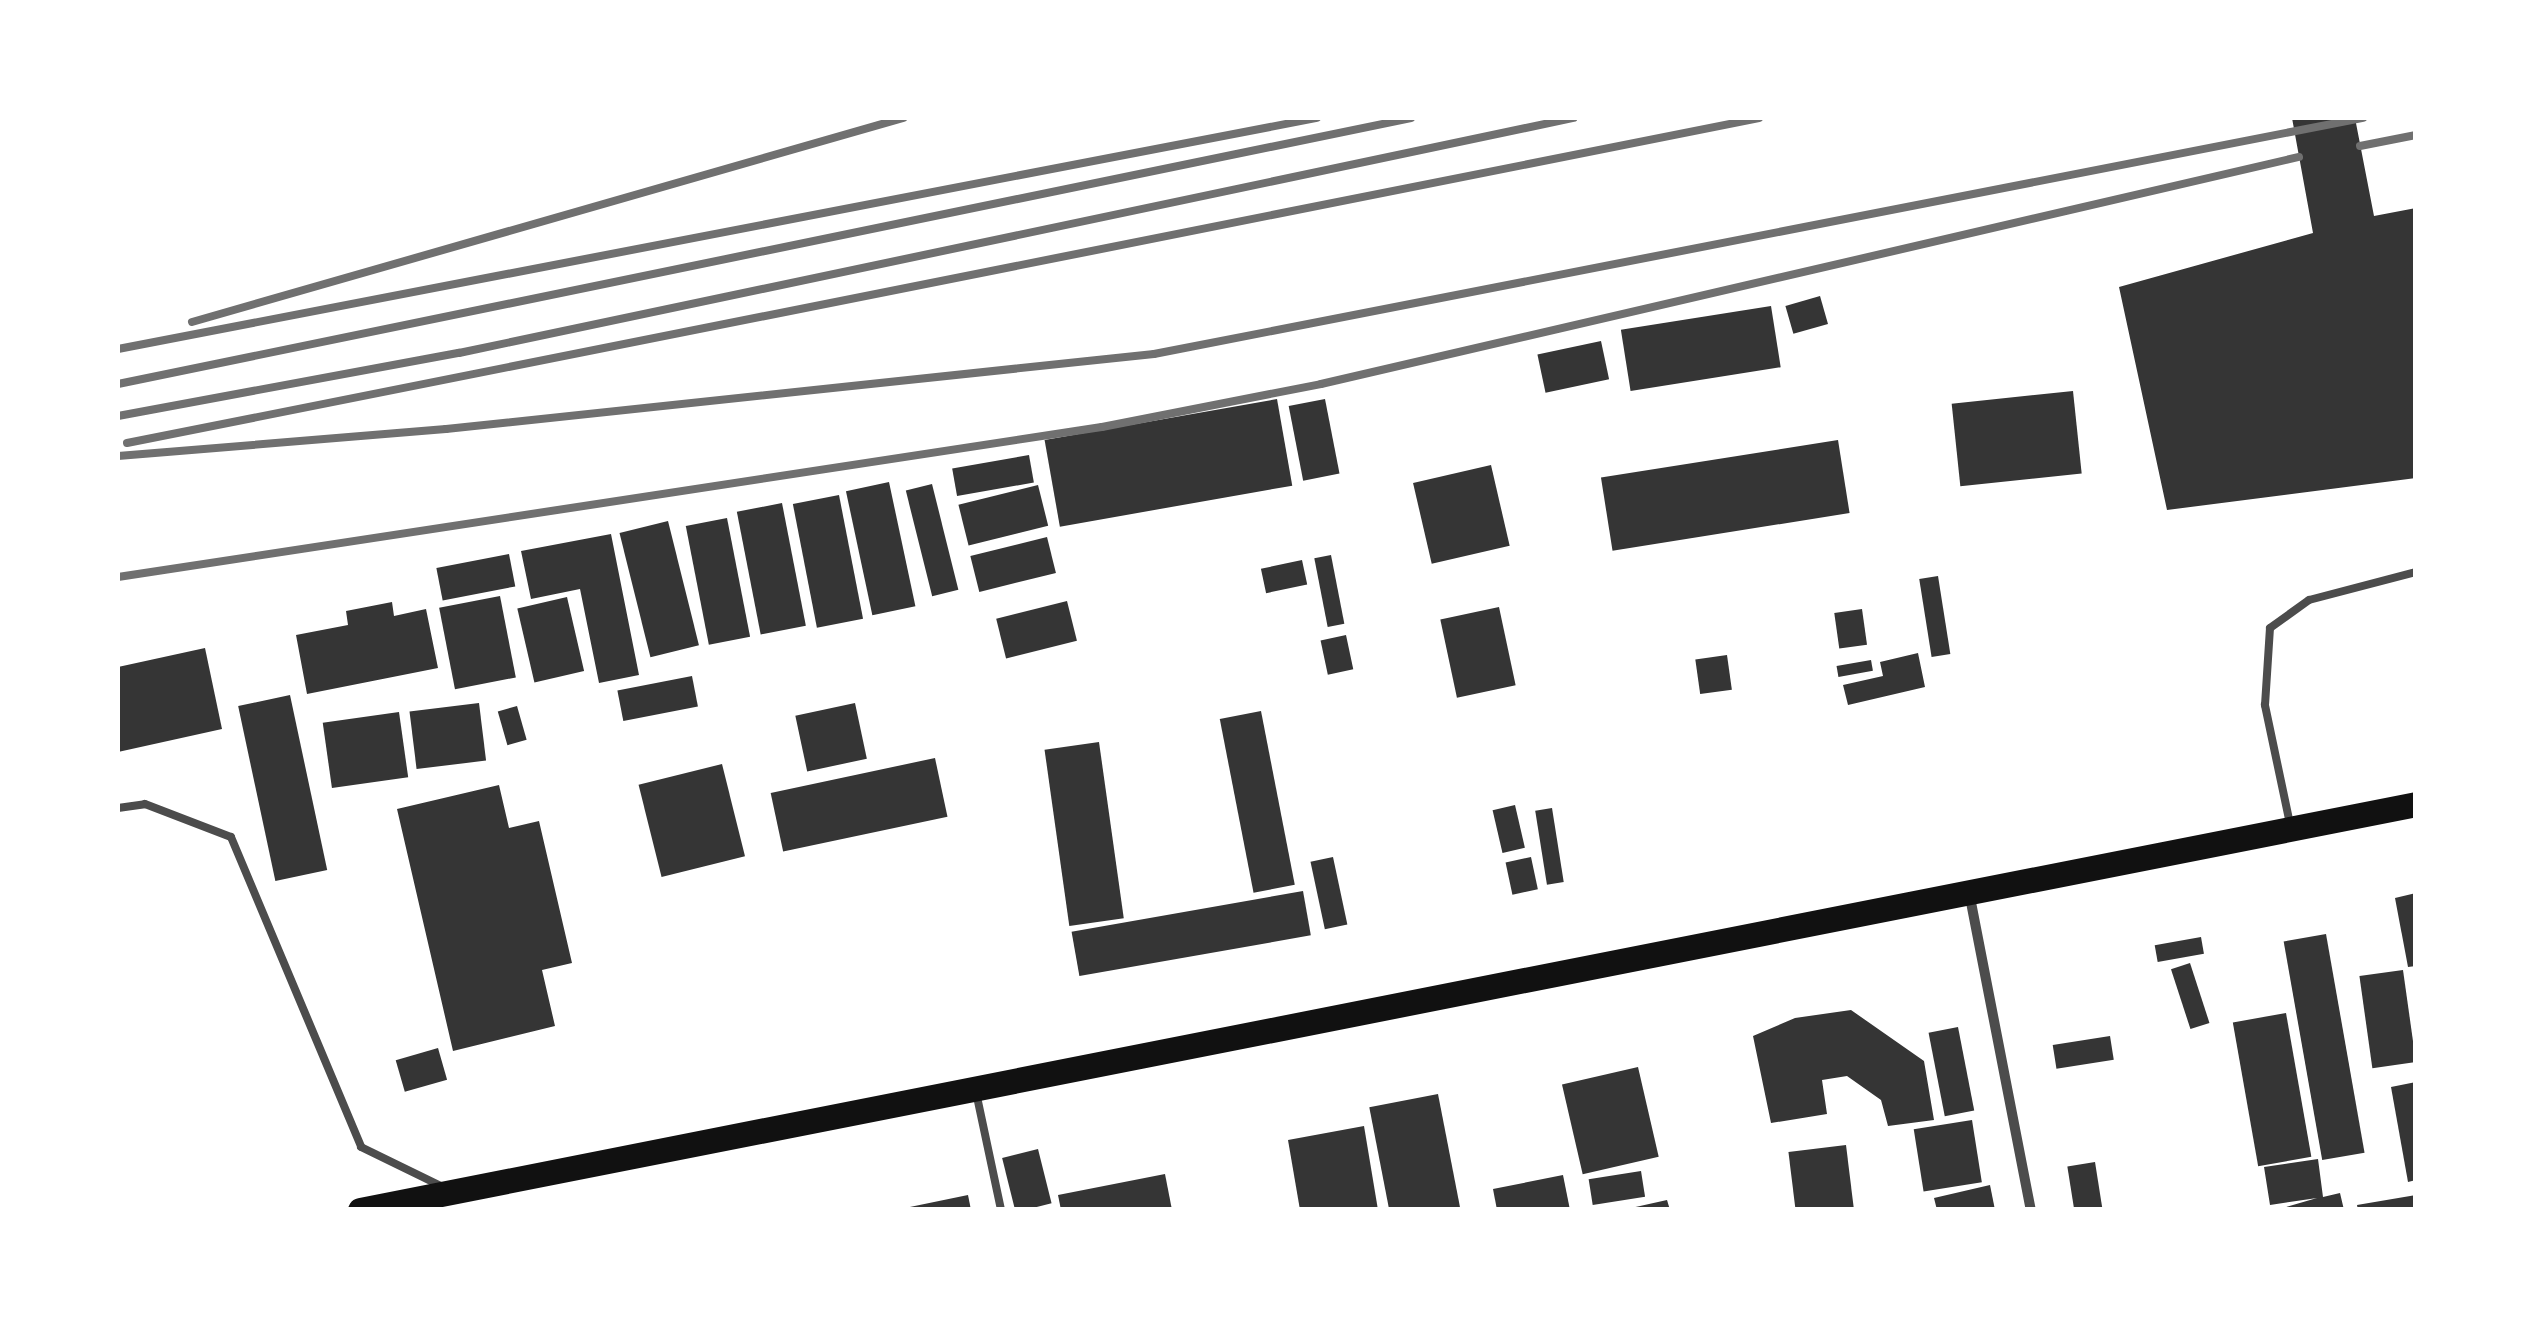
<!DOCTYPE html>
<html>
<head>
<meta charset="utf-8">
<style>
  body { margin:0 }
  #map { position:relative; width:2533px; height:1327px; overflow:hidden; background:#fff; font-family:Bitter,serif }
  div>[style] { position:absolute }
  .building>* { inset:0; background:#353535; transform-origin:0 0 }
  .service>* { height:8px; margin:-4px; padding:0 4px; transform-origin:4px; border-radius:4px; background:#4c4c4c }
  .minor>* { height:10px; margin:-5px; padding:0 5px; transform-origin:5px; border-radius:5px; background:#4c4c4c }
  .primary>* { height:25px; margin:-12.5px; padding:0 12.5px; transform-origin:12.5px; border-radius:12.5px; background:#111 }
  .rail>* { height:8px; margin:-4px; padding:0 4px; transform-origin:4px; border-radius:4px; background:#707070 }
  span { translate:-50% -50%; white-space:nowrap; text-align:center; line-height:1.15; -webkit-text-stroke:10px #fff; paint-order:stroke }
  .frame { position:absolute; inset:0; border:120px solid #fff; pointer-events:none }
</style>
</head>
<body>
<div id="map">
  <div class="building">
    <i style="clip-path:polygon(2292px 118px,2355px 118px,2374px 216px,2416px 208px,2416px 478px,2167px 510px,2119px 287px,2313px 233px)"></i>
    <i style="left:1820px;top:296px;width:29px;height:36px;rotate:74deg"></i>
    <i style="left:1771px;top:306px;width:62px;height:152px;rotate:81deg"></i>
    <i style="left:1601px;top:341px;width:39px;height:65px;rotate:78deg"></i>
    <i style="left:2073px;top:391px;width:83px;height:122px;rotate:84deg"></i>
    <i style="left:1277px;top:399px;width:88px;height:236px;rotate:80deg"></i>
    <i style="left:1325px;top:399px;width:76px;height:37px;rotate:79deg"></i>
    <i style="left:1838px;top:440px;width:74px;height:240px;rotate:81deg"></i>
    <i style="left:1029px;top:455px;width:28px;height:78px;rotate:80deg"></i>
    <i style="left:1491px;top:465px;width:83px;height:80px;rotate:77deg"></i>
    <i style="left:889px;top:482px;width:127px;height:44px;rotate:78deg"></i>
    <i style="left:932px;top:484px;width:109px;height:27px;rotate:76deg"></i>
    <i style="left:1038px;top:485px;width:42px;height:82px;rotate:76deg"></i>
    <i style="left:839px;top:495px;width:126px;height:47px;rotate:79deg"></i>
    <i style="left:782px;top:503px;width:125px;height:46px;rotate:79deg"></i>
    <i style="left:727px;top:518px;width:121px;height:42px;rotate:79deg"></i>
    <i style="left:668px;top:521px;width:128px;height:50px;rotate:76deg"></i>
    <i style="clip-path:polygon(611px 534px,639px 675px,599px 683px,580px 589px,531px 599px,521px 551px)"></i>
    <i style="left:1047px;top:537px;width:37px;height:79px;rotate:76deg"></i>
    <i style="left:509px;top:554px;width:33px;height:74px;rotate:79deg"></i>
    <i style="left:1331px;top:555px;width:70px;height:17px;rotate:79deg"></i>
    <i style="left:1302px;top:560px;width:25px;height:42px;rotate:78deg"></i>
    <i style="left:1938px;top:576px;width:79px;height:19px;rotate:81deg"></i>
    <i style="left:500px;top:596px;width:83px;height:62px;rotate:79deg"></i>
    <i style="left:567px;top:597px;width:76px;height:51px;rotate:77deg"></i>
    <i style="left:1067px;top:601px;width:41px;height:73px;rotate:76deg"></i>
    <i style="clip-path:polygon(392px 602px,394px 616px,426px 609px,438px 668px,307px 694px,296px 635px,348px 625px,346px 611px)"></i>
    <i style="left:1499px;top:607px;width:80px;height:60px;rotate:78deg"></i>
    <i style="left:1862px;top:609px;width:36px;height:28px;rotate:82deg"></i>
    <i style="left:1346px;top:635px;width:35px;height:26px;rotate:78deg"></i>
    <i style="clip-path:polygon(205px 648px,222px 729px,118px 752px,118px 667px)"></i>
    <i style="clip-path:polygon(1918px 653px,1925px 687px,1848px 705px,1843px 685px,1883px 676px,1880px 662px)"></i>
    <i style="left:1727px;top:655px;width:35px;height:32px;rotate:82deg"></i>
    <i style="left:1871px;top:660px;width:11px;height:35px;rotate:80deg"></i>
    <i style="left:692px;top:676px;width:31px;height:76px;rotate:79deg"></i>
    <i style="left:290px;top:695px;width:179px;height:53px;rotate:78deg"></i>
    <i style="left:479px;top:703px;width:58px;height:70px;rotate:83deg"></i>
    <i style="left:855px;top:703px;width:57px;height:61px;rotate:78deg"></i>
    <i style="left:517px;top:706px;width:35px;height:20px;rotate:74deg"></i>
    <i style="left:1261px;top:711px;width:177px;height:42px;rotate:79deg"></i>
    <i style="left:399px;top:712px;width:66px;height:77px;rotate:82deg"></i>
    <i style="left:1099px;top:742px;width:178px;height:55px;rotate:82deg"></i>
    <i style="left:935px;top:758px;width:60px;height:168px;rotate:78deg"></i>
    <i style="left:722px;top:764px;width:95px;height:86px;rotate:76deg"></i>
    <i style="clip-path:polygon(499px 785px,509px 828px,539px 821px,572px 963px,542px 970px,555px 1026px,453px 1051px,397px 809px)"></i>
    <i style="left:1515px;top:805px;width:44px;height:23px;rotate:77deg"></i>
    <i style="left:1552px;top:808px;width:75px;height:17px;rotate:81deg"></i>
    <i style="left:1333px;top:857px;width:69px;height:23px;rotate:78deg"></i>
    <i style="left:1531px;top:857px;width:33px;height:26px;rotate:78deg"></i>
    <i style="left:1303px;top:891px;width:45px;height:235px;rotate:80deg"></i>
    <i style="clip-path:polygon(2416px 893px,2416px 966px,2408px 967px,2395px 898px)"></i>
    <i style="left:2326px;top:934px;width:222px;height:43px;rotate:80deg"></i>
    <i style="left:2201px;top:937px;width:17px;height:47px;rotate:80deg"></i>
    <i style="left:2190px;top:963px;width:63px;height:20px;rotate:72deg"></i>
    <i style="left:2403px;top:970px;width:93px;height:44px;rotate:82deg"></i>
    <i style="clip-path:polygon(1851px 1010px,1924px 1061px,1934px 1120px,1888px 1126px,1881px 1100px,1847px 1076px,1822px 1080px,1827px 1114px,1771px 1123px,1753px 1036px,1795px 1018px)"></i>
    <i style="left:2286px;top:1013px;width:146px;height:54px;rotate:80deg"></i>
    <i style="left:1958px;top:1027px;width:85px;height:30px;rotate:79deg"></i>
    <i style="left:2110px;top:1036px;width:24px;height:58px;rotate:81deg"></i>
    <i style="left:438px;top:1048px;width:33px;height:44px;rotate:74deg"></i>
    <i style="left:1638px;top:1067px;width:92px;height:78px;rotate:77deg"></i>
    <i style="clip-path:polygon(2416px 1082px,2416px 1180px,2408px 1182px,2391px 1087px)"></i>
    <i style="left:1438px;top:1094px;width:118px;height:70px;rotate:79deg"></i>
    <i style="left:1972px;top:1120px;width:63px;height:59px;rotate:81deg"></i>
    <i style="clip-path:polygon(1364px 1126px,1378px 1210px,1300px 1210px,1288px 1140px)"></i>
    <i style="left:1846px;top:1145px;width:64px;height:58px;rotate:83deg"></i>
    <i style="left:1038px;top:1149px;width:56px;height:37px;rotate:76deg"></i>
    <i style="clip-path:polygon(2318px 1159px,2323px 1197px,2340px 1193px,2344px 1210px,2276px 1210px,2317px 1198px,2270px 1205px,2264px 1167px)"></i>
    <i style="left:2095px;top:1162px;width:49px;height:28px;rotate:81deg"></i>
    <i style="left:1641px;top:1171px;width:26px;height:53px;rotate:81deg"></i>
    <i style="clip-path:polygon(1165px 1174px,1172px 1210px,1061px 1210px,1058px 1195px)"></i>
    <i style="clip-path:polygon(1563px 1175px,1570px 1210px,1497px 1210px,1493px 1189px)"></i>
    <i style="clip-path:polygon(1990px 1185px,1995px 1210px,1937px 1210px,1934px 1198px)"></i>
    <i style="clip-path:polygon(968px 1195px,971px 1210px,905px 1210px,905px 1208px)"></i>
    <i style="clip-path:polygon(2416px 1195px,2416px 1210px,2358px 1210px,2357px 1205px)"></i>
    <i style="clip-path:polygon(1667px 1200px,1670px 1210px,1631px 1210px,1631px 1208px)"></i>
  </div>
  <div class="service">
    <i style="left:118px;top:808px;width:27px;rotate:-8deg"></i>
    <i style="left:145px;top:804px;width:92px;rotate:21deg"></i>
    <i style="left:231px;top:837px;width:336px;rotate:67.2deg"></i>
    <i style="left:361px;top:1147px;width:89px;rotate:26deg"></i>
    <i style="left:2290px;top:824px;width:122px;rotate:-101.9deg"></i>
    <i style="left:2265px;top:705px;width:77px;rotate:-86.3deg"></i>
    <i style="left:2270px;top:628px;width:48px;rotate:-35.7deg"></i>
    <i style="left:2309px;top:600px;width:111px;rotate:-14.7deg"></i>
    <i style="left:976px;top:1092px;width:121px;rotate:78deg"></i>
  </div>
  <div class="minor">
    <i style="left:1969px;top:892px;width:324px;rotate:79deg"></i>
  </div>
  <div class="primary">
    <i style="left:360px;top:1210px;width:2096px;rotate:-11.17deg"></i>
  </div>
  <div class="rail">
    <i style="left:2360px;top:146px;width:57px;rotate:-11.1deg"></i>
    <i style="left:192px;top:322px;width:740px;rotate:-16.01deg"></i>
    <i style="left:118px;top:349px;width:1221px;rotate:-10.91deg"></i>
    <i style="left:118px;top:384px;width:1320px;rotate:-11.62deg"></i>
    <i style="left:118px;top:416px;width:347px;rotate:-10.5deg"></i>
    <i style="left:459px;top:353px;width:1139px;rotate:-11.91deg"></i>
    <i style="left:127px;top:443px;width:1664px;rotate:-11.26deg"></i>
    <i style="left:118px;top:456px;width:329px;rotate:-4.7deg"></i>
    <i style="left:446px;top:429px;width:712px;rotate:-6.05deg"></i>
    <i style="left:1154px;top:354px;width:1232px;rotate:-11.05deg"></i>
    <i style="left:118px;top:577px;width:995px;rotate:-8.67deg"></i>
    <i style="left:1102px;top:427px;width:223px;rotate:-11.1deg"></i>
    <i style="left:1321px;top:384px;width:1004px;rotate:-13.07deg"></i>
  </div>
  <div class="frame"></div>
</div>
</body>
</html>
